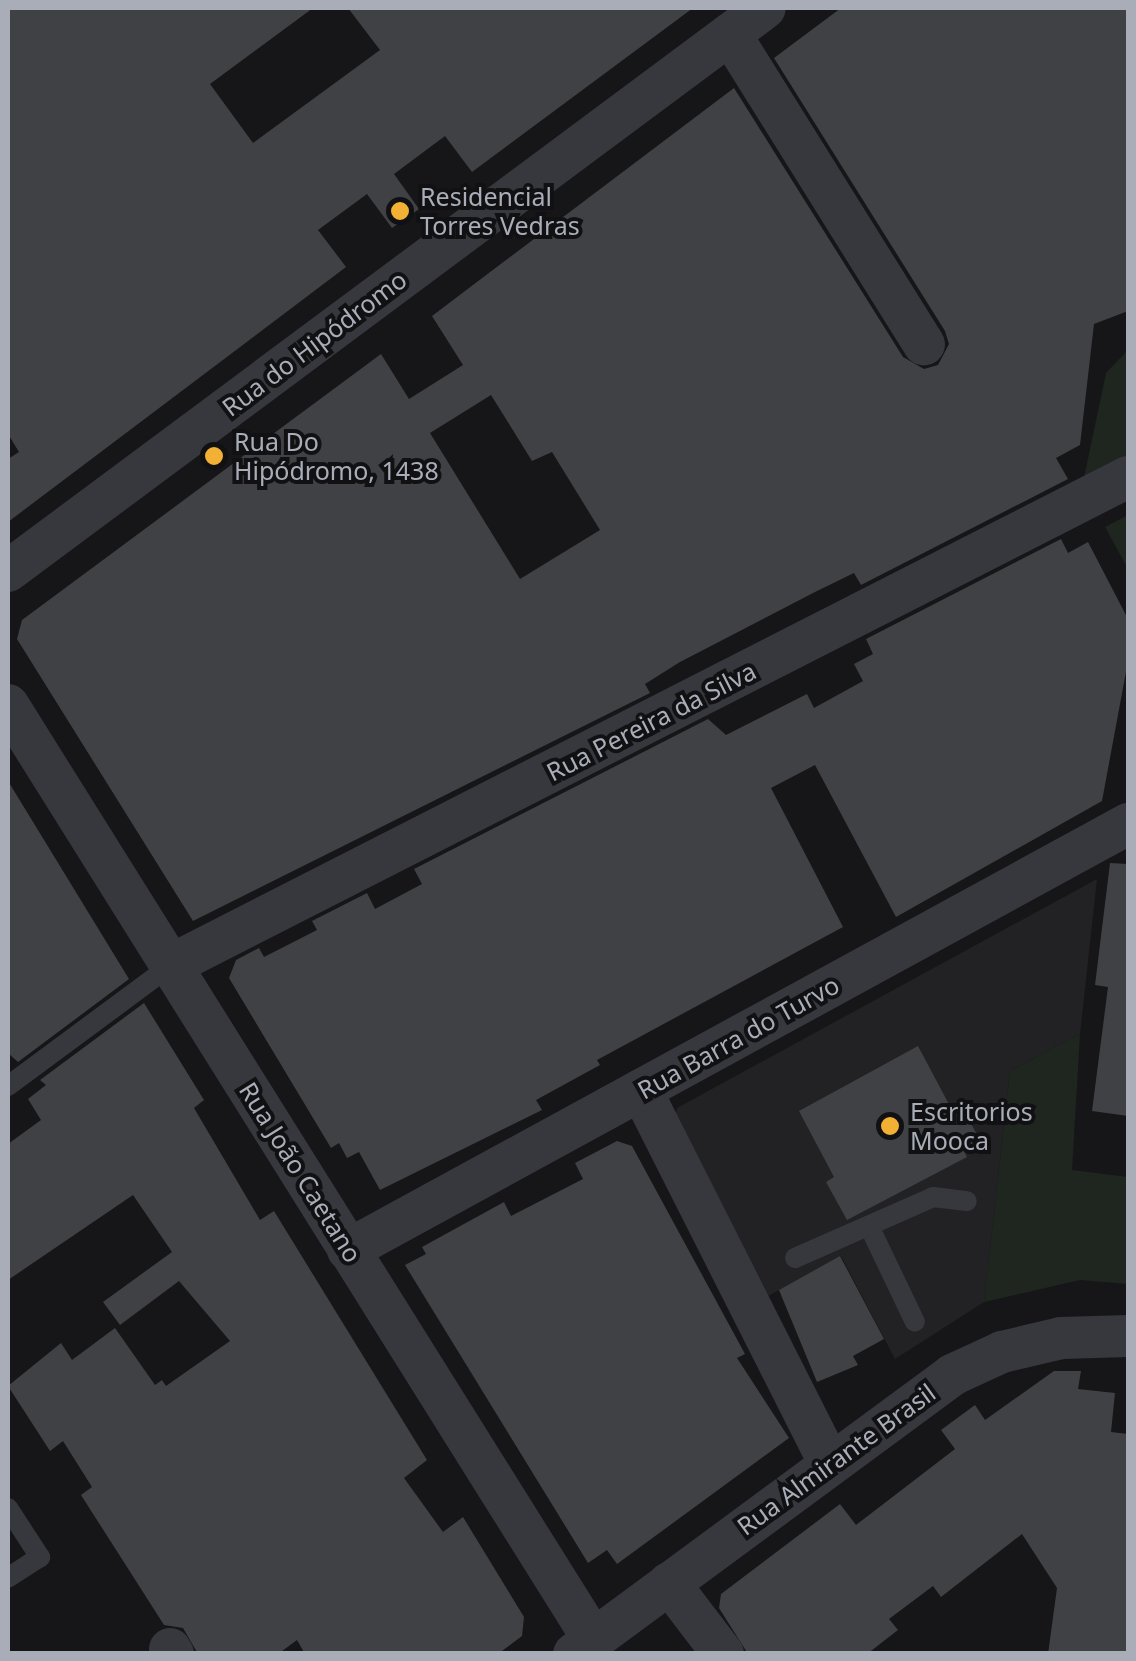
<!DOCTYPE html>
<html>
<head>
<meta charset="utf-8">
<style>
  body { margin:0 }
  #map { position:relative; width:1136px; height:1661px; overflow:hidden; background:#161618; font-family:"Noto Sans",sans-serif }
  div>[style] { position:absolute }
  .built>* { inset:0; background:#222225 }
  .green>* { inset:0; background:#1e261f }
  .building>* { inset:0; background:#404145 }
  .service>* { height:20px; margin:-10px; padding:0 10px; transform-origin:10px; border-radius:10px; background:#37383d }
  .minor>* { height:42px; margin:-21px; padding:0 21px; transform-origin:21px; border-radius:21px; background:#37383d }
  .dots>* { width:28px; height:28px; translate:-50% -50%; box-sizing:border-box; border:5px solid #111113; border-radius:50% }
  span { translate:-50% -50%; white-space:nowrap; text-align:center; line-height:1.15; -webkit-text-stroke:8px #111113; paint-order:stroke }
  .poi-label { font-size:25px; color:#a8adb8 }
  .left { translate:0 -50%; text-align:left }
  .street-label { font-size:25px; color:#a8adb8 }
  .frame { position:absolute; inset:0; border:10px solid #a8adb8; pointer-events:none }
</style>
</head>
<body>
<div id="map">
  <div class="built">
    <i style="clip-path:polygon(1097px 879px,1080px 1034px,1010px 1071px,984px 1302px,895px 1359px,841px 1256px,768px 1296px,675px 1117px,677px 1108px)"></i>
  </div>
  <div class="green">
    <i style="clip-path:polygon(1128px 350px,1128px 462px,1082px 487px,1106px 373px)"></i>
    <i style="clip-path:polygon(1128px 515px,1128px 569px,1105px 527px)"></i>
    <i style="clip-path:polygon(1080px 1034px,1072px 1170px,1128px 1177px,1128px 1284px,1080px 1280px,984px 1302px,1010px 1071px)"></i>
  </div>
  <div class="building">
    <i style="clip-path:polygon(8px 8px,313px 8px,210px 84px,253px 143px,380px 50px,348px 8px,693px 8px,472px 172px,445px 136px,394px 174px,419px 209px,392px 228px,367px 194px,318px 230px,346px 267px,8px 522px,8px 459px,19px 452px,8px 434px)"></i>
    <i style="clip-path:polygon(evenodd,841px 8px,1128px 8px,1128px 311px,1094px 324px,1080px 445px,1056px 458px,1068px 479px,861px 585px,854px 573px,815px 592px,680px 662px,645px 684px,650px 693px,193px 921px,17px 639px,22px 620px,381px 354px,409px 399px,463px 365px,432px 316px,734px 88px,903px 357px,924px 369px,938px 365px,949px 344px,945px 331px,774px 58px,841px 8px,491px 395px,532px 461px,552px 452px,600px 530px,520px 579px,430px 433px,491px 395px)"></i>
    <i style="clip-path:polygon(1061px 539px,1068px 553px,1088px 542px,1128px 619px,1128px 661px,1102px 801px,896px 917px,815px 765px,771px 788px,843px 927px,597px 1060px,600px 1065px,536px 1100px,542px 1110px,380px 1190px,359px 1152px,347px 1158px,339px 1143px,331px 1148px,229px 978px,236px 960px,259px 948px,264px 957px,317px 930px,312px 921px,367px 893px,375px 909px,422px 884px,414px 869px,708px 719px,726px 735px,807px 694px,814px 708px,863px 681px,854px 664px,873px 654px,866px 639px)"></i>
    <i style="clip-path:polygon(8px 781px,129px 979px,18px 1062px,8px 1053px)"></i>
    <i style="clip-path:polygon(1110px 863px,1128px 864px,1128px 1116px,1092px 1111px,1108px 987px,1095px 985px)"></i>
    <i style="clip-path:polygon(144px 1003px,204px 1100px,194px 1108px,260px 1220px,274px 1211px,427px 1460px,404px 1478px,443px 1532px,463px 1517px,524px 1617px,522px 1636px,498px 1654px,305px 1654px,297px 1640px,278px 1654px,198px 1654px,183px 1628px,164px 1625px,127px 1567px,81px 1495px,92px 1487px,63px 1441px,50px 1451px,8px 1386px,61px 1343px,72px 1360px,115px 1328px,155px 1385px,162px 1380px,166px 1386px,230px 1341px,179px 1281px,120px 1325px,103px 1302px,172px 1252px,133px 1195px,8px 1280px,8px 1144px,41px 1120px,28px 1099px,46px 1085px,40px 1080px)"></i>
    <i style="clip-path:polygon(918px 1046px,952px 1110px,961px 1105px,981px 1142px,964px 1151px,967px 1157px,847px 1220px,826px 1182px,834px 1177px,799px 1111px)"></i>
    <i style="clip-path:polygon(617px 1141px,632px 1146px,745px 1354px,737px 1358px,789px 1438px,617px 1564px,607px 1550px,588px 1563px,405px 1265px,426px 1254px,422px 1247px,504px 1202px,511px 1216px,583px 1179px,575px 1163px)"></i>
    <i style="clip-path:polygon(840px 1256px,884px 1339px,853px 1356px,858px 1365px,817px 1382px,779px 1290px)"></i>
    <i style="clip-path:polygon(1054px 1371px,1081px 1371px,1078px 1389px,1115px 1393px,1111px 1432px,1128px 1434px,1128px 1654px,1048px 1654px,1057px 1588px,1022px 1534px,941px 1597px,933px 1586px,889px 1619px,898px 1630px,867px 1654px,748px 1654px,719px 1608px,721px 1594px,840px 1504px,856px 1525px,955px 1449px,941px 1430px,975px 1405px,985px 1420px)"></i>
  </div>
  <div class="service">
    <i style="left:8px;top:1086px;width:205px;rotate:-36.5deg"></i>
    <i style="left:869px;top:1226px;width:106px;rotate:64.4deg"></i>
    <i style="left:795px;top:1258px;width:151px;rotate:-23.8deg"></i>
    <i style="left:933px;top:1197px;width:34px;rotate:7deg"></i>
    <i style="left:8px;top:1508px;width:59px;rotate:56.9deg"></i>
    <i style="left:40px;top:1557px;width:38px;rotate:147deg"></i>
  </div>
  <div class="minor">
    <i style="left:730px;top:34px;width:366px;rotate:58deg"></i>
    <i style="left:8px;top:571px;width:943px;rotate:-36.64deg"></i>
    <i style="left:8px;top:705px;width:1102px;rotate:57.94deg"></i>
    <i style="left:173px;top:964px;width:1072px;rotate:-27.02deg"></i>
    <i style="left:641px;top:1090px;width:417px;rotate:63.2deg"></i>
    <i style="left:348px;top:1250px;width:889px;rotate:-28.64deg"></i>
    <i style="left:669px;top:1583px;width:89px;rotate:52.7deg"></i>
    <i style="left:170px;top:1649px;width:6px;rotate:59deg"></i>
    <i style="left:574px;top:1654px;width:470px;rotate:-36.4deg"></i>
    <i style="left:952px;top:1375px;width:55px;rotate:-24.7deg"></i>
    <i style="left:1002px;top:1352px;width:61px;rotate:-13.3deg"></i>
    <i style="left:1061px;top:1338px;width:67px;rotate:-1.7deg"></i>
  </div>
  <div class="dots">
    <i style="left:400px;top:211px;background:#f2b134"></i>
    <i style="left:214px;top:456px;background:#f2b134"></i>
    <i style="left:890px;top:1126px;background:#f2b134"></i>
  </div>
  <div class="poi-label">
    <span class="left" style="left:420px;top:211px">Residencial<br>Torres Vedras</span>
    <span class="left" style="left:234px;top:456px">Rua Do<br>Hipódromo, 1438</span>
    <span class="left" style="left:910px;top:1126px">Escritorios<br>Mooca</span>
  </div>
  <div class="street-label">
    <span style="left:314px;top:343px;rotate:-37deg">Rua do Hipódromo</span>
    <span style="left:651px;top:721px;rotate:-27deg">Rua Pereira da Silva</span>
    <span style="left:738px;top:1037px;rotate:-29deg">Rua Barra do Turvo</span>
    <span style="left:301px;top:1172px;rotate:58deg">Rua João Caetano</span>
    <span style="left:836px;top:1459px;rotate:-36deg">Rua Almirante Brasil</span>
  </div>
  <div class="frame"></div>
</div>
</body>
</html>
